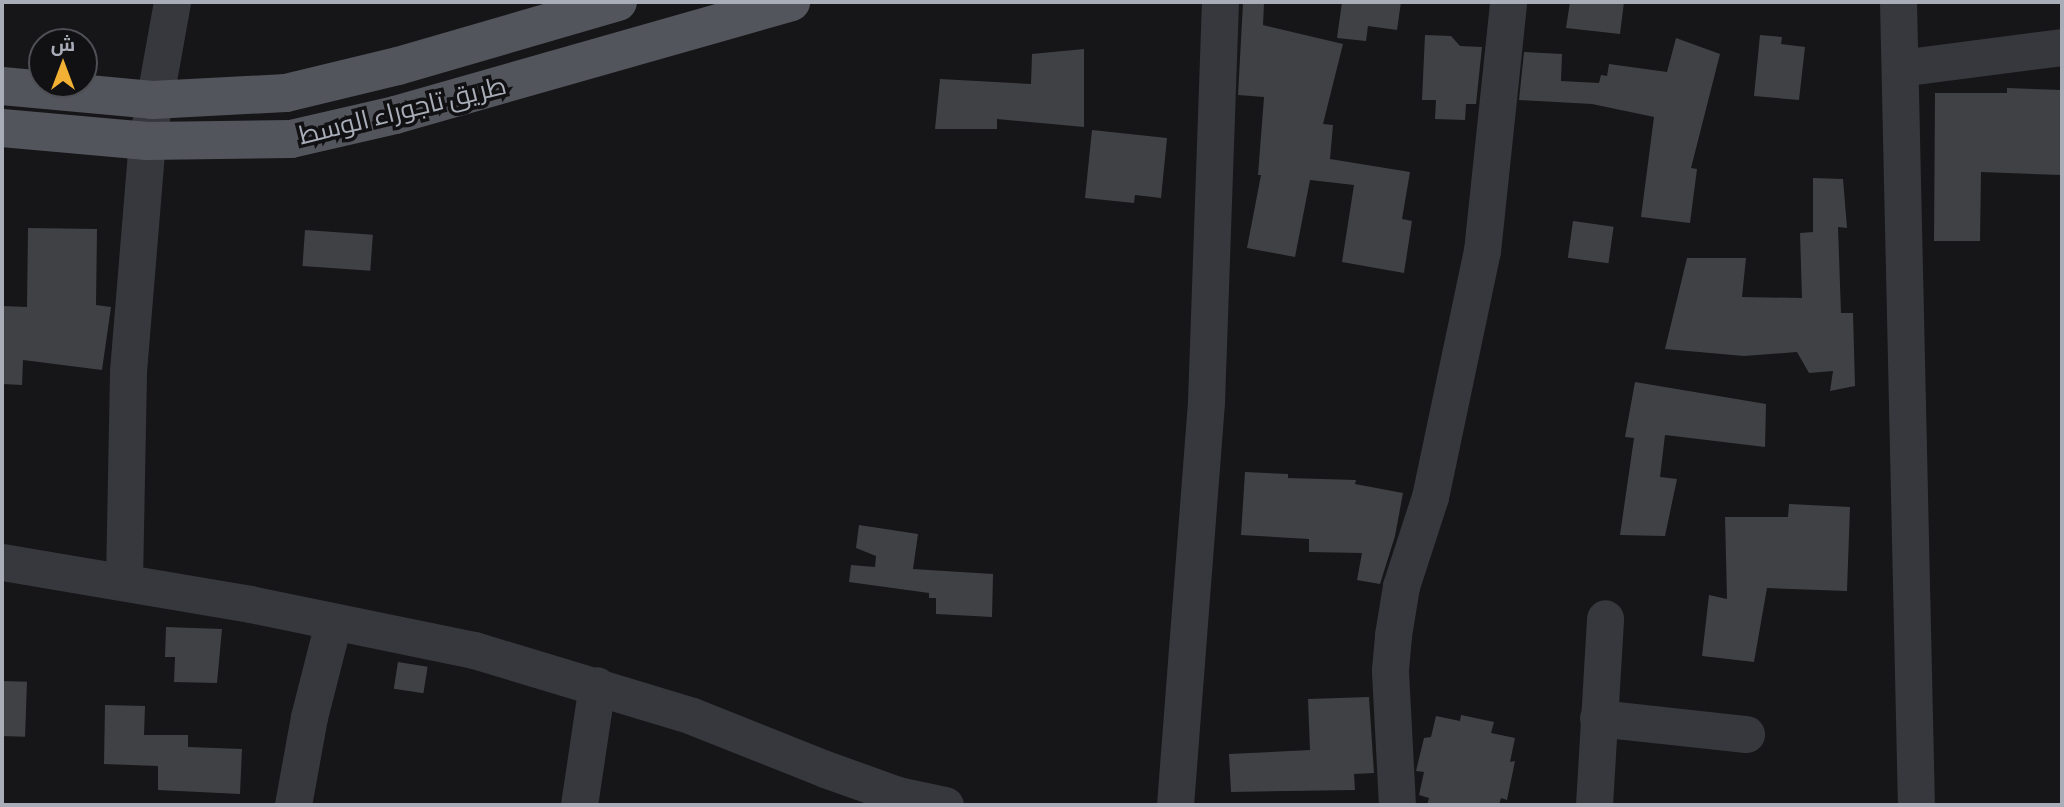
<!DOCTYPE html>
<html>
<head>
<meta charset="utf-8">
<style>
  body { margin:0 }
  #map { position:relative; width:2064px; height:807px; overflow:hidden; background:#161618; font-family:Commissioner,Cairo,sans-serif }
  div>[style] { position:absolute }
  .building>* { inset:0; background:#404145; transform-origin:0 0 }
  .minor>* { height:37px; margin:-18.5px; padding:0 18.5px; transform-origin:18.5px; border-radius:18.5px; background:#37383d }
  .major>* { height:38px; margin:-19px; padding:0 19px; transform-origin:19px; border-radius:19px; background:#53555c }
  span { translate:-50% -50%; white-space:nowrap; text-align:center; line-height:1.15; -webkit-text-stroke:7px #111113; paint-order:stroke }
  .street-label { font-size:26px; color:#a8adb8 }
  .frame { position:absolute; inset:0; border:4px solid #a8adb8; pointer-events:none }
  .north { position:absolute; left:28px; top:28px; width:70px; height:70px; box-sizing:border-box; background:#111113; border:2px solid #4d4f55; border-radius:50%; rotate:0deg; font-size:19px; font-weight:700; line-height:28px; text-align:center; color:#a8adb8 }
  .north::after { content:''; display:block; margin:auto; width:24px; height:32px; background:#f2b134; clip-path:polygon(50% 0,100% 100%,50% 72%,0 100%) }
</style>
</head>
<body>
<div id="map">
  <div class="building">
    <i style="clip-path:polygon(1342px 2px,1401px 2px,1397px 30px,1368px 26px,1366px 41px,1337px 38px)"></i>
    <i style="clip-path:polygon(1570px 2px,1624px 2px,1620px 34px,1566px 28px)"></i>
    <i style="clip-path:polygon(1243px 3px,1264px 4px,1263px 25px,1343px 44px,1323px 124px,1333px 125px,1330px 159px,1410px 172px,1402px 219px,1412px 221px,1404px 273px,1342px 262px,1354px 185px,1310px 180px,1295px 257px,1247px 248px,1261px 175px,1258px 175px,1264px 97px,1238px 95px)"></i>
    <i style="clip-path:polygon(1425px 35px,1451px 36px,1460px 46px,1482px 47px,1476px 104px,1466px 104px,1465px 120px,1435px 119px,1436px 100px,1422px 100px)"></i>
    <i style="clip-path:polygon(1760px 35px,1782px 37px,1781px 44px,1805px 47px,1799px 100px,1754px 96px)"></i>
    <i style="clip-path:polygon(1676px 38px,1720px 54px,1691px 168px,1697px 169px,1690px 223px,1641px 217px,1654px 117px,1592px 104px,1519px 100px,1524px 52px,1562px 54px,1561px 81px,1599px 83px,1601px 75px,1607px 76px,1609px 64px,1667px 72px)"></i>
    <i style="clip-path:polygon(1084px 49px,1084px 127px,997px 119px,997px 129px,935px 129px,940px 79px,1031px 84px,1032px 54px)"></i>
    <i style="clip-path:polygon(2007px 88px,2062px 90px,2062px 175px,1981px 172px,1980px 241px,1934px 241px,1935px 93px,2007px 93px)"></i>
    <i style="clip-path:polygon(1092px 130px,1167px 138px,1161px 198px,1135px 195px,1134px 203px,1085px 198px)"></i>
    <i style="clip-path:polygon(1813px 178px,1843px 179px,1847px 228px,1838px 227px,1841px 313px,1853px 313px,1855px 386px,1830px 391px,1833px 371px,1809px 373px,1797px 352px,1744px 356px,1665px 349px,1687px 258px,1746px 258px,1742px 297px,1802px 298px,1800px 233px,1813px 232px)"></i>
    <i style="left:1573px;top:221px;width:41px;height:37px;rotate:8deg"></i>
    <i style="clip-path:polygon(28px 228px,97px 229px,96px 305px,111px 307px,102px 370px,23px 360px,22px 385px,2px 384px,2px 306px,27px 307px)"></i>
    <i style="left:305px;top:230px;width:68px;height:36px;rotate:4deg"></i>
    <i style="clip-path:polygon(1635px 382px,1766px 404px,1765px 447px,1665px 435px,1660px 477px,1677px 479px,1665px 536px,1620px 535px,1634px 438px,1625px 437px)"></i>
    <i style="clip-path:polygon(1245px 472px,1288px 474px,1288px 478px,1356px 480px,1355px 484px,1403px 493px,1395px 536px,1380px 584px,1357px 580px,1362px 553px,1309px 552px,1309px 539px,1241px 535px)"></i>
    <i style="clip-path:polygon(1789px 504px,1850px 507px,1847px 591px,1767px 588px,1754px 662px,1702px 656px,1709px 595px,1727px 599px,1725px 517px,1788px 517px)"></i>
    <i style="clip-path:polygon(859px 525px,918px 534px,913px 569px,993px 574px,992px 617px,936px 614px,936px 598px,929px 598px,929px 593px,849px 582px,851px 565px,875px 567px,876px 556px,856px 548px)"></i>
    <i style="clip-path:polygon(166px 627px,222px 629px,217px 683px,174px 682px,175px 657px,165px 657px)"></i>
    <i style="left:398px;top:662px;width:30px;height:27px;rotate:9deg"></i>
    <i style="left:2px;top:681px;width:25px;height:55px;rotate:2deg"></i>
    <i style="clip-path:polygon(1369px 697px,1374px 773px,1354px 774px,1355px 790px,1231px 792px,1229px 754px,1310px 750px,1308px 699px)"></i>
    <i style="clip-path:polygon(105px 705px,145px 706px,144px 735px,188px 735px,188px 747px,242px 749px,240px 794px,158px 790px,158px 766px,104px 764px)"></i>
    <i style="clip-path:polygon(1461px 715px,1494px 722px,1491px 733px,1515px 738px,1510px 762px,1515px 761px,1507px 800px,1501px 798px,1499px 805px,1427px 805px,1429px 798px,1419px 795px,1424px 772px,1416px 771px,1424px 738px,1431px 737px,1436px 716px,1460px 721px)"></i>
  </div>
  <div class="minor">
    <i style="left:1898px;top:2px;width:803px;rotate:88.72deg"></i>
    <i style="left:1900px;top:68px;width:163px;rotate:-7.4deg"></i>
    <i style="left:2px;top:562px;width:252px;rotate:9.6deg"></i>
    <i style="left:250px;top:604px;width:229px;rotate:11.6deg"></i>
    <i style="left:474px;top:650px;width:228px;rotate:16.8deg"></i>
    <i style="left:692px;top:716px;width:143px;rotate:21.7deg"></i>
    <i style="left:825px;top:769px;width:77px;rotate:19.6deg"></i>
    <i style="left:898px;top:795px;width:48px;rotate:12deg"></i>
    <i style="left:124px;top:581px;width:210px;rotate:-88.9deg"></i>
    <i style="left:128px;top:371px;width:231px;rotate:-85.3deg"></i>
    <i style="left:147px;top:141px;width:141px;rotate:-79.8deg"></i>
    <i style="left:1598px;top:718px;width:149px;rotate:6.2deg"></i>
    <i style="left:293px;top:805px;width:89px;rotate:-79.7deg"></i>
    <i style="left:309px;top:717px;width:97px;rotate:-75.7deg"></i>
    <i style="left:579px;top:805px;width:121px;rotate:-81.5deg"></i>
    <i style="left:1175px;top:805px;width:404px;rotate:-85.6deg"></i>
    <i style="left:1206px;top:402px;width:400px;rotate:-88deg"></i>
    <i style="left:1397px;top:805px;width:135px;rotate:-93deg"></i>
    <i style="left:1390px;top:670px;width:35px;rotate:-85deg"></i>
    <i style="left:1393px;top:635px;width:50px;rotate:-80.7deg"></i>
    <i style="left:1401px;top:586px;width:94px;rotate:-72deg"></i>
    <i style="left:1430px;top:497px;width:251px;rotate:-78.1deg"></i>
    <i style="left:1482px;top:251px;width:250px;rotate:-84deg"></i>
    <i style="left:1594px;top:805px;width:187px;rotate:-86.6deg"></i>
  </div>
  <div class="major">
    <i style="left:2px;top:86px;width:151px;rotate:5.3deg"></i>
    <i style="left:152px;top:100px;width:134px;rotate:-3deg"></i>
    <i style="left:286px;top:93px;width:115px;rotate:-13.6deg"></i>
    <i style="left:398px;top:66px;width:229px;rotate:-16.2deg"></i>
    <i style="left:2px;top:128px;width:146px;rotate:5.1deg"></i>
    <i style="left:147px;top:141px;width:144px;rotate:-0.8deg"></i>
    <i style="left:291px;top:139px;width:107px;rotate:-13deg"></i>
    <i style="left:395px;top:115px;width:412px;rotate:-15.9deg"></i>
  </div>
  <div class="street-label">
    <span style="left:402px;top:109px;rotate:-14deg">طريق تاجوراء الوسط</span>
  </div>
  <div class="frame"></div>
  <div class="north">ش</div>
</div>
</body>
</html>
